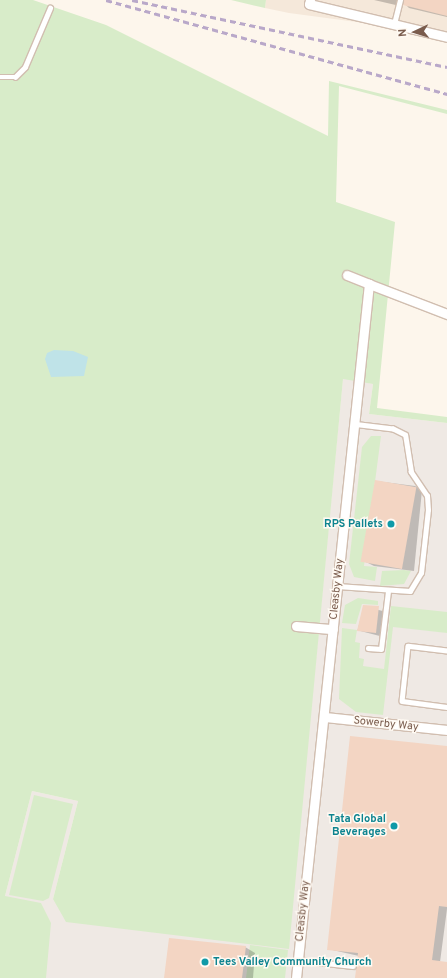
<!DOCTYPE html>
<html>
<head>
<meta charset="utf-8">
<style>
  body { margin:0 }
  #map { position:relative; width:447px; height:978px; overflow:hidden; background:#fdf6ec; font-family:Overpass,sans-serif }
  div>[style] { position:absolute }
  .residential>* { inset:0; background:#f5e8da }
  .industrial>* { inset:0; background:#efe9e4 }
  .green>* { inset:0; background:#d8ecc9 }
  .water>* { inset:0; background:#bfe3e8 }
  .shadow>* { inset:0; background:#0003; transform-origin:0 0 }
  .building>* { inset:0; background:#f3d5c3; transform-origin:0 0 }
  .roads { filter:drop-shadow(1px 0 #d1beb0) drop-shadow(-1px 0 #d1beb0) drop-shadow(0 1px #d1beb0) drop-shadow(0 -1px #d1beb0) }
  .service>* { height:4.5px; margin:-2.25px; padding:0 2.25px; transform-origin:2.25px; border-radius:2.25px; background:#fff }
  .minor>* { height:9px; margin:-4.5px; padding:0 4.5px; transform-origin:4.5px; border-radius:4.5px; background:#fff }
  .rail>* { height:3px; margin-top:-1.5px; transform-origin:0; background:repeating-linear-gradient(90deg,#b9a8c9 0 6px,transparent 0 10px) }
  .dots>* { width:11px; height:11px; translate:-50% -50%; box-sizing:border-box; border:2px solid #fffaf3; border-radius:50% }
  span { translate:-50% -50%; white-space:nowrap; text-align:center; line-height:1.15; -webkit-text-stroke:3px #fffaf3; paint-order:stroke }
  .culture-label { font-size:11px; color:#0d838f; font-weight:700 }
  .right { translate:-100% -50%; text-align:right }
  .left { translate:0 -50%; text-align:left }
  .street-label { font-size:11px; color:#7a5c4d }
  .north { position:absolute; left:395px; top:12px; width:40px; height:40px; -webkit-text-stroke:3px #fffaf3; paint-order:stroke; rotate:266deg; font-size:11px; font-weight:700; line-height:16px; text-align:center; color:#7a5c4d }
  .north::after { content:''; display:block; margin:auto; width:14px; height:18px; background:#7a5c4d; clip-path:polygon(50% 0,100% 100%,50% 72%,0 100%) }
</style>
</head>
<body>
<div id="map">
  <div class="residential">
    <i style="clip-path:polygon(266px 0,447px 0,447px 34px,289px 13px,265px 8px)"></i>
  </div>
  <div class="industrial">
    <i style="clip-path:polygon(343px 378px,373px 384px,369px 414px,447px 423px,447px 978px,1px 978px,5px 896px,32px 791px,78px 801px,53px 899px,288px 948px)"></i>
  </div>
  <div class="green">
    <i style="clip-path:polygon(0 0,33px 0,106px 25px,328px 136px,329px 81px,447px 110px,447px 114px,339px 86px,336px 202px,395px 222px,377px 408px,447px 417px,447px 423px,369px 414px,373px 384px,343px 379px,289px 949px,66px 922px,53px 899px,78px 801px,32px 791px,5px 896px,41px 903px,51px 923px,46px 978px,0 978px)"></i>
    <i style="clip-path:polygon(231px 0,266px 0,265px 8px)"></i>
    <i style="clip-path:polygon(371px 436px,381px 436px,364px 566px,377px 567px,375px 581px,354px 577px,349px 564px,362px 447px)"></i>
    <i style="clip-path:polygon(404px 570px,411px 571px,404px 584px,380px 586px,382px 571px)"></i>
    <i style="clip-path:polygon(358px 598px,378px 601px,378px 605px,362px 604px,356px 624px,342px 623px,345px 605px)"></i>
    <i style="clip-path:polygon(391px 606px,447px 612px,447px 633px,393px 627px,383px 715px,356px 712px,339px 699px,342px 628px,357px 630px,355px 642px,360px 643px,359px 658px,364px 659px,363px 666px,384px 669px)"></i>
    <i style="clip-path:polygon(34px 795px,73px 804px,49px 898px,43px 901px,9px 895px)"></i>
    <i style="clip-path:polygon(250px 945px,288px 950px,285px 978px,246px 978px)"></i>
  </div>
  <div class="water">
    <i style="clip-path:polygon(54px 350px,73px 351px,88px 357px,84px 376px,51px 377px,45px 359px,47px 353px)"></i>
  </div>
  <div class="shadow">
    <i style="clip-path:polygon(374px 0,447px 0,447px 17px,409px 8px,403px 2px,400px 6px)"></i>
    <i style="clip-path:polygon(376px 481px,415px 486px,422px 490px,414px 571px,374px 566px,366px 562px)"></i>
    <i style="left:364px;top:606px;width:24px;height:25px;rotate:15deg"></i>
    <i style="clip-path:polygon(447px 747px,447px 909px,440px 962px,447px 963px,447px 978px,356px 978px,359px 956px,328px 949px)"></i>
    <i style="clip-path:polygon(245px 947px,255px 953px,253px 978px,165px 978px)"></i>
  </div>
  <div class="building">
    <i style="clip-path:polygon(404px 0,447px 0,447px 16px,403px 5px)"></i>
    <i style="left:375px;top:480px;width:42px;height:83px;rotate:10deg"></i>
    <i style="clip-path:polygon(363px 605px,379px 606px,376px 633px,357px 631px)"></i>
    <i style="clip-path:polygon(350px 736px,447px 746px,447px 907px,439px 906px,432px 960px,447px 962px,447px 978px,355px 978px,358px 953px,327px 950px)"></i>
    <i style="clip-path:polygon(169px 938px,246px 946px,242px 978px,164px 978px)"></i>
  </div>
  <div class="roads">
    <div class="service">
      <i style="left:394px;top:24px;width:25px;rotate:-76deg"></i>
      <i style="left:0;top:77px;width:15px"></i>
      <i style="left:15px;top:77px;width:14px;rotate:-45deg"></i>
      <i style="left:25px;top:67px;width:64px;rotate:-67deg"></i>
      <i style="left:337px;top:586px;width:73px;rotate:3.9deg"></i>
      <i style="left:410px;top:591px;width:21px;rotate:-59deg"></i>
      <i style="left:421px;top:573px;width:63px;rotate:-83.7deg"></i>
      <i style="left:428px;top:510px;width:14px;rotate:-94deg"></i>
      <i style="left:427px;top:496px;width:29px;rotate:-124deg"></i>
      <i style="left:411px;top:472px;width:37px;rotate:-99deg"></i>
      <i style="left:405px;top:435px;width:13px;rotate:-153deg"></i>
      <i style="left:393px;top:429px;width:39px;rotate:-173deg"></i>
      <i style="left:368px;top:648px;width:13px;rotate:4deg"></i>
      <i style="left:381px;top:649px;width:58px;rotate:-83.1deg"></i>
      <i style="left:447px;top:651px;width:39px;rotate:-173deg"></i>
      <i style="left:408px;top:646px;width:55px;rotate:96.2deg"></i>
      <i style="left:402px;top:701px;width:45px;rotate:7.6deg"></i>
      <i style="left:298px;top:960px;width:55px;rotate:6.2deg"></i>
    </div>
    <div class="minor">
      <i style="left:310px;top:0;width:4px;rotate:104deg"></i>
      <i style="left:309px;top:4px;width:142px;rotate:13.4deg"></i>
      <i style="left:347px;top:275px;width:24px;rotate:22deg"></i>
      <i style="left:296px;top:626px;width:37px;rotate:5deg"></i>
      <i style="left:325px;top:717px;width:123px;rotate:6.1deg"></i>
      <i style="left:296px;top:978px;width:698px;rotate:-84deg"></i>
      <i style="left:369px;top:284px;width:84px;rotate:21deg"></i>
    </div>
  </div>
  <div class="rail">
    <i style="left:106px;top:0;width:354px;rotate:15.4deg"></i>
    <i style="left:132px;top:0;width:322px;rotate:12deg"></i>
  </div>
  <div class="dots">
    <i style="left:391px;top:524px;background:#0f9aa8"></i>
    <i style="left:394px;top:826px;background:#0f9aa8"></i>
    <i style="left:205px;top:962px;background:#0f9aa8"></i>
  </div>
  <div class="culture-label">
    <span class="right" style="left:383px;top:524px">RPS Pallets</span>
    <span class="right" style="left:386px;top:826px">Tata Global<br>Beverages</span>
    <span class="left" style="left:213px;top:962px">Tees Valley Community Church</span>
  </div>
  <div class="street-label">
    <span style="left:337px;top:589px;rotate:-84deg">Cleasby Way</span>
    <span style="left:386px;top:724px;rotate:6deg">Sowerby Way</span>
    <span style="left:303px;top:911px;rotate:-84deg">Cleasby Way</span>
  </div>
  <div class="north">N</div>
</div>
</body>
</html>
